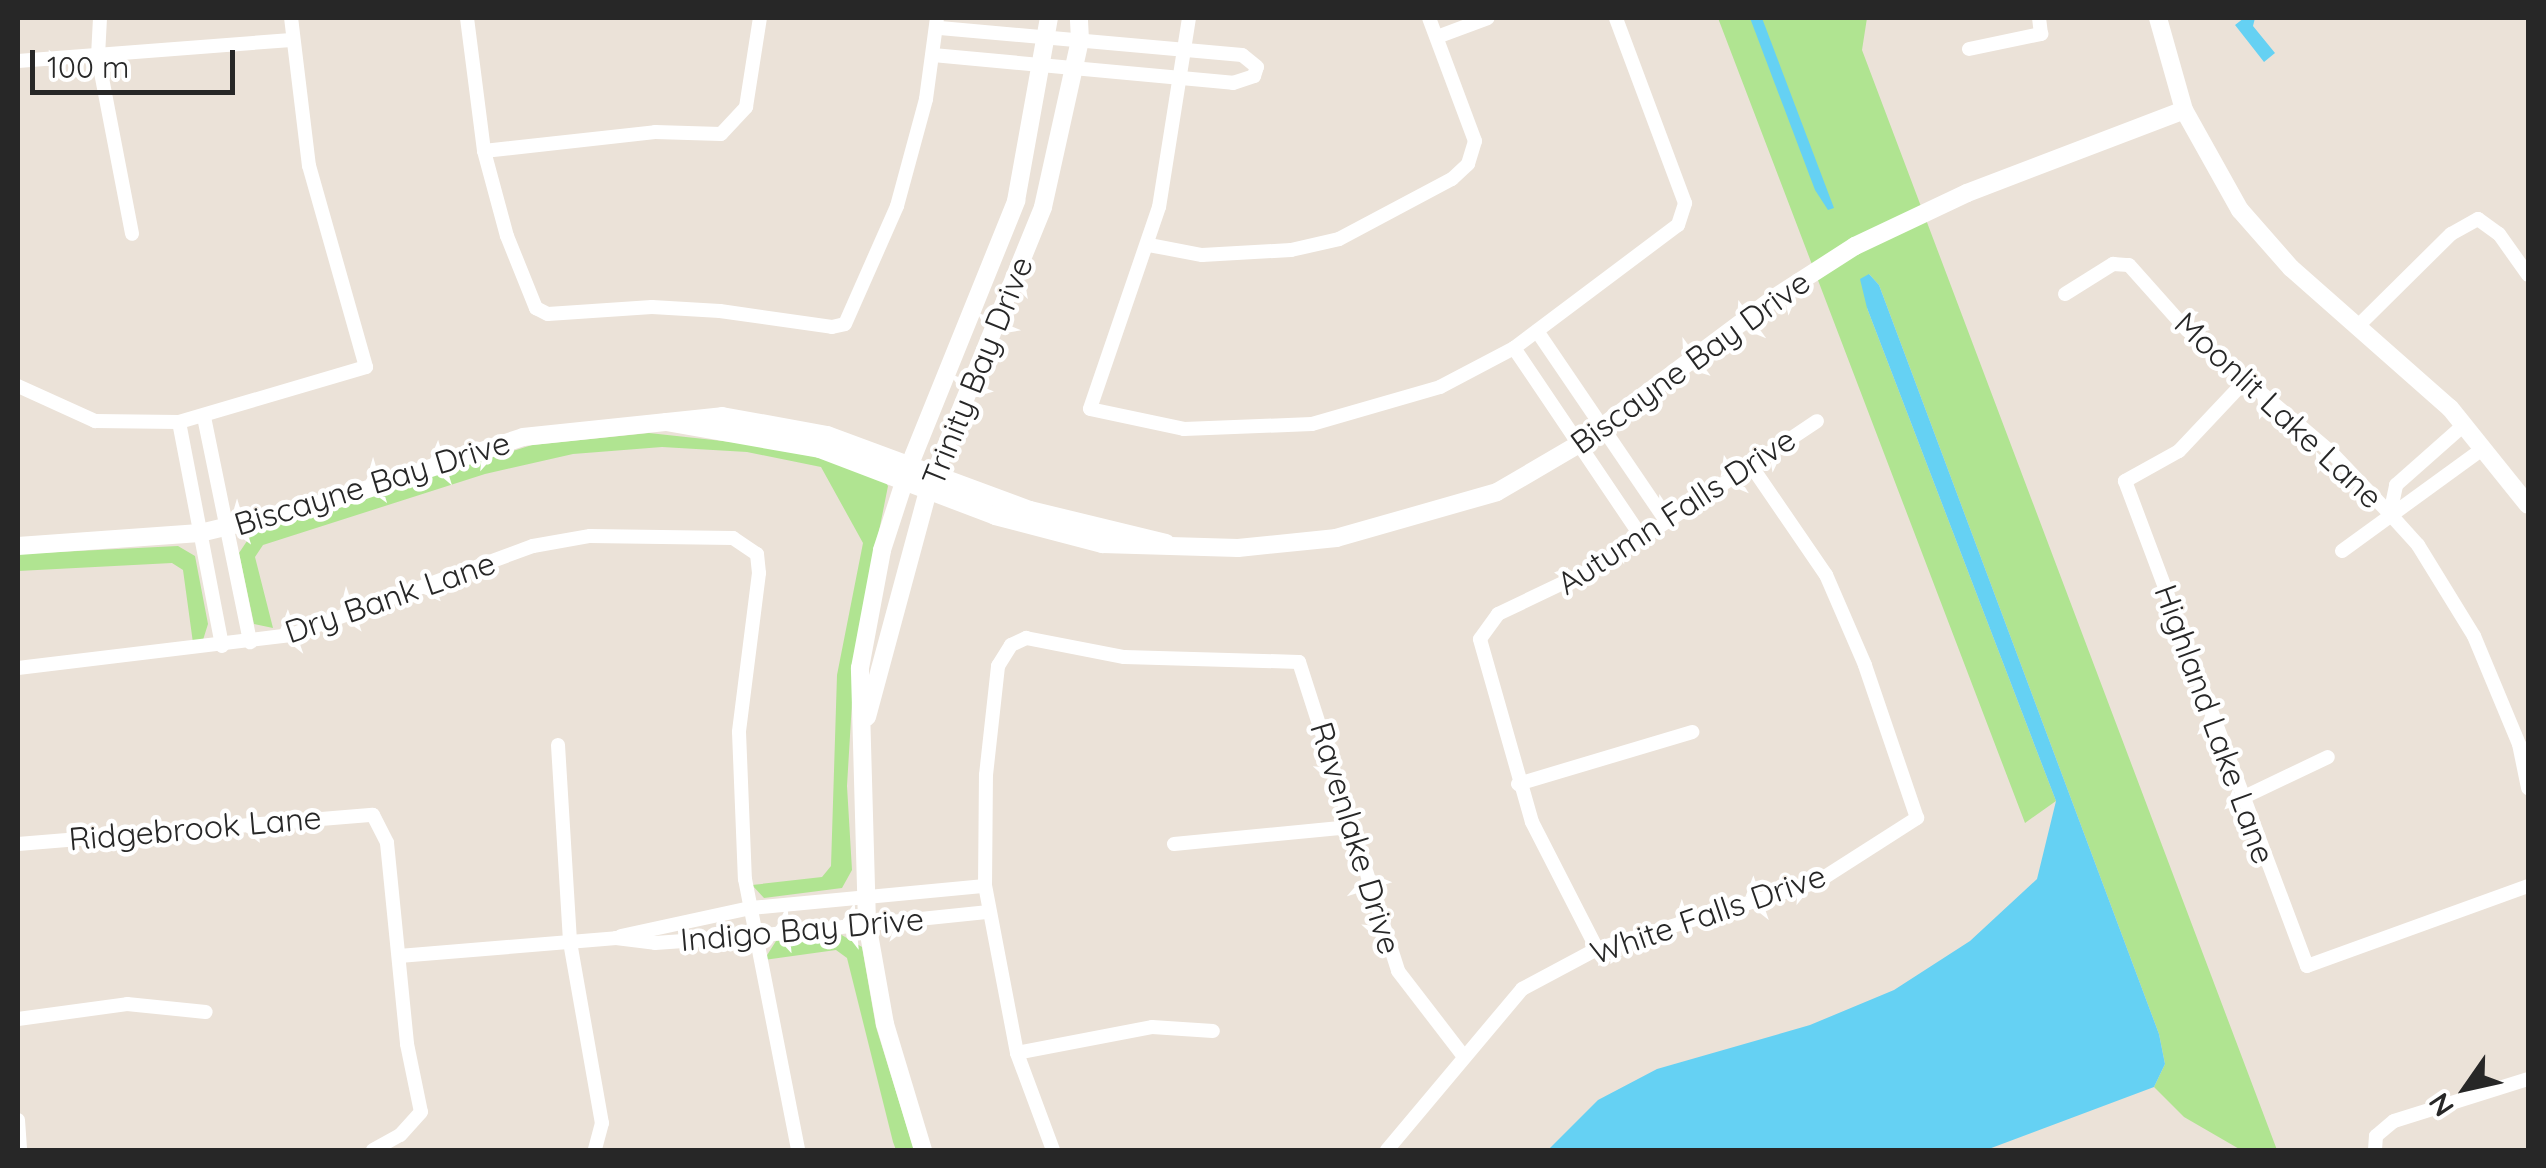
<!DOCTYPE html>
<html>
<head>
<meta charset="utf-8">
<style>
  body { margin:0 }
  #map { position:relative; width:2546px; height:1168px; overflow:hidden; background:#ebe2d8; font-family:Quicksand,sans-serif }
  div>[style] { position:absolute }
  .green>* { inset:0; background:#b0e491 }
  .water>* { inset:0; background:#65d1f3 }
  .minor>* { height:14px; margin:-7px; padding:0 7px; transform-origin:7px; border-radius:7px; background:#fff }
  .tertiary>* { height:18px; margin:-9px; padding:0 9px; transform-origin:9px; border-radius:9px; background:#fff }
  span { translate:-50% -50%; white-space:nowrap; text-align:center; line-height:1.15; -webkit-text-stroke:9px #fff; paint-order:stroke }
  .street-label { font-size:32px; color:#272727 }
  .frame { position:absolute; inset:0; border:20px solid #272727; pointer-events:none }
  .north { position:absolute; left:2416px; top:1038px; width:100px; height:100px; -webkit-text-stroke:8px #fff; paint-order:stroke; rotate:236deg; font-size:28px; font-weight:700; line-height:40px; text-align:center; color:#272727 }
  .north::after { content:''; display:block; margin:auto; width:35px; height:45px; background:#272727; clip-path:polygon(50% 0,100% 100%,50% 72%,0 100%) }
  .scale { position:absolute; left:30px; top:50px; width:205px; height:45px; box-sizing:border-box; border:5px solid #272727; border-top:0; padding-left:12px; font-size:30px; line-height:35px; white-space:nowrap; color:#272727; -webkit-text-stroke:8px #fff; paint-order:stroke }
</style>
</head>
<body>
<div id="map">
  <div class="green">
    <i style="clip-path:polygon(1718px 18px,1867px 18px,1862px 50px,2277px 1150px,2241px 1150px,2184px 1117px,2154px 1087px,2165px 1064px,2159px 1034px,1879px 285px,1869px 274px,1867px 308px,2056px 801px,2025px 823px)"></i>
    <i style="clip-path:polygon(649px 433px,787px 448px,882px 477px,888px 486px,855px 652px,847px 786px,852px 870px,842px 888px,764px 898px,752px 885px,822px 877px,831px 866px,837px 675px,863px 543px,821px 467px,747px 452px,662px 447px,573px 454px,485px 474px,263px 545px,255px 557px,273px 628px,254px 624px,239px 553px,253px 532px,532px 445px)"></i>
    <i style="clip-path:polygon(178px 546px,195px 556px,208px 624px,203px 640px,193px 643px,183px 570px,172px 563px,18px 571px,18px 554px)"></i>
    <i style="clip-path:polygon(840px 934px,862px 947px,876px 1027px,914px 1150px,896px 1150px,893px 1142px,847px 958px,836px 950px,764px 960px,776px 941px)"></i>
  </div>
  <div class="water">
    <i style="clip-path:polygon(1750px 18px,1762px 18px,1834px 208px,1828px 210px,1815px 190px)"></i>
    <i style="clip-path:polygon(2244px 18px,2255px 18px,2253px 26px,2275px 53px,2264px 62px,2235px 25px)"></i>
    <i style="clip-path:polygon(1869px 274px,1879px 285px,2159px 1034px,2165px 1064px,2154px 1087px,1986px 1150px,1548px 1150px,1598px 1100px,1657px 1069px,1810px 1025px,1894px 990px,1970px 941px,2037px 879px,2056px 801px,1867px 308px,1860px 279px)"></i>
  </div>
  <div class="minor">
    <i style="left:100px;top:18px;width:39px;rotate:93deg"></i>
    <i style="left:98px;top:57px;width:180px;rotate:79.1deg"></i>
    <i style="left:467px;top:18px;width:134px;rotate:82.7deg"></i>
    <i style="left:484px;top:151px;width:88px;rotate:74.9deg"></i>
    <i style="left:507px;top:236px;width:78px;rotate:68.1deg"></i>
    <i style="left:536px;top:308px;width:13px;rotate:27deg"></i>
    <i style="left:548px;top:314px;width:104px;rotate:-3.9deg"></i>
    <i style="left:652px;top:307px;width:68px;rotate:3.4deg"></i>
    <i style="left:720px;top:311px;width:113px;rotate:8.1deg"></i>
    <i style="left:832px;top:327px;width:13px;rotate:-13deg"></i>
    <i style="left:845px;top:324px;width:129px;rotate:-66.2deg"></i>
    <i style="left:897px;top:206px;width:111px;rotate:-74.8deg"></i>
    <i style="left:926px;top:99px;width:82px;rotate:-82.3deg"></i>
    <i style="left:1189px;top:18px;width:191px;rotate:99deg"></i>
    <i style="left:1159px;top:207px;width:213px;rotate:108.9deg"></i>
    <i style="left:1090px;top:409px;width:96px;rotate:12deg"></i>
    <i style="left:1184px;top:429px;width:128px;rotate:-2.2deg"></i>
    <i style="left:1312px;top:424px;width:133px;rotate:-16.1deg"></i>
    <i style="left:1440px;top:387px;width:84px;rotate:-27.8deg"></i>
    <i style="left:1514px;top:348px;width:205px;rotate:-36.9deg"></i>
    <i style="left:1678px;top:225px;width:23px;rotate:-72deg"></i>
    <i style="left:1685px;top:203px;width:197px;rotate:-110.5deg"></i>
    <i style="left:1437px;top:37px;width:54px;rotate:-20.4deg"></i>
    <i style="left:1969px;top:49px;width:74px;rotate:-11.8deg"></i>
    <i style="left:2041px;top:34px;width:16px;rotate:-97deg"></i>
    <i style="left:933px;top:55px;width:301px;rotate:5.3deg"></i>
    <i style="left:1233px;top:83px;width:22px;rotate:-18deg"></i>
    <i style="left:1254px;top:76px;width:9px;rotate:-72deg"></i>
    <i style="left:1257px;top:67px;width:19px;rotate:-141deg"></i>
    <i style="left:1242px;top:55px;width:306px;rotate:-174.9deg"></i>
    <i style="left:18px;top:61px;width:274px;rotate:-4.4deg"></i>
    <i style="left:484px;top:151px;width:172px;rotate:-6.3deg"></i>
    <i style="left:655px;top:132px;width:66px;rotate:1.7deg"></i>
    <i style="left:721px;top:134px;width:37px;rotate:-47deg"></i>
    <i style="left:746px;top:107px;width:90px;rotate:-81.1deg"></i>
    <i style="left:1149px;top:245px;width:54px;rotate:10.7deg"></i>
    <i style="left:1202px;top:255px;width:89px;rotate:-3.2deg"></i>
    <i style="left:1291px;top:250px;width:49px;rotate:-12.9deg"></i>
    <i style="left:1339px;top:239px;width:128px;rotate:-28deg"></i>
    <i style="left:1452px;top:179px;width:22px;rotate:-43deg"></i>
    <i style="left:1468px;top:164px;width:24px;rotate:-73deg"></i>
    <i style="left:1475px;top:141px;width:131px;rotate:-110.5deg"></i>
    <i style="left:2065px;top:294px;width:57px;rotate:-32deg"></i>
    <i style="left:2113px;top:264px;width:16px;rotate:4deg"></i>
    <i style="left:2129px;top:265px;width:87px;rotate:48.3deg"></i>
    <i style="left:2187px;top:330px;width:189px;rotate:40.3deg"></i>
    <i style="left:2331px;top:452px;width:86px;rotate:46.4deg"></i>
    <i style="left:2390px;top:514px;width:42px;rotate:47.9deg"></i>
    <i style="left:2418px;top:545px;width:107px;rotate:58.4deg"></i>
    <i style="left:2474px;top:636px;width:117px;rotate:67.4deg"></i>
    <i style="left:2519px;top:744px;width:45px;rotate:78.4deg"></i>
    <i style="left:2360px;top:324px;width:128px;rotate:-44.7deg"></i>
    <i style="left:2451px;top:234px;width:31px;rotate:-29deg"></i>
    <i style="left:2478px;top:219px;width:26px;rotate:36deg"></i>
    <i style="left:2499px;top:234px;width:50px;rotate:54.7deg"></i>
    <i style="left:1537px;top:331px;width:231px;rotate:55.8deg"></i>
    <i style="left:1514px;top:348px;width:230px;rotate:56deg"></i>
    <i style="left:2244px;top:382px;width:95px;rotate:133.3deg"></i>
    <i style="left:2179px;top:451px;width:62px;rotate:150.9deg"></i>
    <i style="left:2125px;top:481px;width:518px;rotate:69.43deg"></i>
    <i style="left:2307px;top:966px;width:235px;rotate:-19.9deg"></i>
    <i style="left:18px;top:386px;width:85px;rotate:24.4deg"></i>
    <i style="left:95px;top:421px;width:84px;rotate:0.7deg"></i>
    <i style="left:179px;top:422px;width:195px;rotate:-16.4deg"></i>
    <i style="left:366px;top:367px;width:209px;rotate:-105.8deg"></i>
    <i style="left:309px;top:166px;width:149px;rotate:-96.9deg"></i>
    <i style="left:204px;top:417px;width:230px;rotate:78.4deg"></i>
    <i style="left:179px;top:422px;width:228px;rotate:79.1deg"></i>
    <i style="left:2390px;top:514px;width:30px;rotate:-78deg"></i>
    <i style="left:2396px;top:485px;width:92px;rotate:-41.5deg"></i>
    <i style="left:2342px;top:551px;width:175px;rotate:-36deg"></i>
    <i style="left:18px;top:668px;width:275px;rotate:-6.9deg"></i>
    <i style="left:291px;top:635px;width:258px;rotate:-20.2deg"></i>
    <i style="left:533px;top:546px;width:58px;rotate:-10deg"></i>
    <i style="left:590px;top:536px;width:143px;rotate:0.8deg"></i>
    <i style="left:733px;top:538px;width:29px;rotate:34deg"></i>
    <i style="left:757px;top:554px;width:19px;rotate:84deg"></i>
    <i style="left:759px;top:573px;width:160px;rotate:97.2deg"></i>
    <i style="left:739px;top:732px;width:147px;rotate:87.7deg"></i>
    <i style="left:745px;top:879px;width:276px;rotate:78.9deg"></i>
    <i style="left:558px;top:745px;width:197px;rotate:86.5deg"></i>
    <i style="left:570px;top:942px;width:184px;rotate:80deg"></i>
    <i style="left:602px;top:1123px;width:28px;rotate:105deg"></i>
    <i style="left:1518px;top:784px;width:182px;rotate:-16.6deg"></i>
    <i style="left:2242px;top:798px;width:95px;rotate:-25.5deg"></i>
    <i style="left:18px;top:844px;width:356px;rotate:-4.7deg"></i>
    <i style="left:373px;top:815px;width:31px;rotate:63deg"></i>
    <i style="left:387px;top:843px;width:202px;rotate:84.3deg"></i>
    <i style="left:407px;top:1044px;width:69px;rotate:78.4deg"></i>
    <i style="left:421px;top:1112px;width:31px;rotate:132deg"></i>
    <i style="left:400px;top:1135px;width:31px;rotate:151deg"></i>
    <i style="left:1174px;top:844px;width:177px;rotate:-5.5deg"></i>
    <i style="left:621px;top:936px;width:133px;rotate:-12.2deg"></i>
    <i style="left:751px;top:908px;width:235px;rotate:-5.4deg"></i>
    <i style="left:1597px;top:949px;width:143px;rotate:-117.1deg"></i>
    <i style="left:1532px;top:822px;width:190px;rotate:-105.9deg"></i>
    <i style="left:1480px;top:639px;width:31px;rotate:-54deg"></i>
    <i style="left:1498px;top:614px;width:119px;rotate:-25.5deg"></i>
    <i style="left:1605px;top:563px;width:255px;rotate:-33.8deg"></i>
    <i style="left:399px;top:956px;width:218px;rotate:-4.7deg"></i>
    <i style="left:616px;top:938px;width:39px;rotate:7deg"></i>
    <i style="left:655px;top:943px;width:100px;rotate:-4deg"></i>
    <i style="left:755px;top:936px;width:235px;rotate:-5.9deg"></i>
    <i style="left:18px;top:1019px;width:110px;rotate:-7.8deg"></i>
    <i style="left:127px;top:1004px;width:79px;rotate:5.8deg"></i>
    <i style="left:1017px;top:1053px;width:170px;rotate:-100.8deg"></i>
    <i style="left:985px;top:886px;width:111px;rotate:-89.5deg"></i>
    <i style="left:986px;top:775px;width:110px;rotate:-83.7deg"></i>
    <i style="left:998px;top:666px;width:25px;rotate:-58deg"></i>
    <i style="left:1011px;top:645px;width:17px;rotate:-25deg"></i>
    <i style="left:1026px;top:638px;width:100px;rotate:11deg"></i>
    <i style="left:1124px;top:657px;width:175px;rotate:1.6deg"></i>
    <i style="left:1299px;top:662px;width:324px;rotate:72.2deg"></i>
    <i style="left:1398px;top:971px;width:105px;rotate:52.4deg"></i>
    <i style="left:18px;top:1120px;width:30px;rotate:86deg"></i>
    <i style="left:1053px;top:1150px;width:103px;rotate:-110.4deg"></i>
    <i style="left:1017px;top:1053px;width:137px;rotate:-10.9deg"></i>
    <i style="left:1152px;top:1027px;width:61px;rotate:3.8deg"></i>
    <i style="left:1387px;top:1150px;width:210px;rotate:-50deg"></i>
    <i style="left:1522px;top:989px;width:85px;rotate:-28.1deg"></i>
    <i style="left:1597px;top:949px;width:230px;rotate:-16.9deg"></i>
    <i style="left:1817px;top:882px;width:119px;rotate:-32.6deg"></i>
    <i style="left:1917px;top:818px;width:162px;rotate:-108.8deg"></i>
    <i style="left:1865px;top:665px;width:98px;rotate:-113.4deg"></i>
    <i style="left:1826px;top:575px;width:135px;rotate:-124.4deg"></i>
    <i style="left:2375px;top:1150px;width:14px;rotate:-86deg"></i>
    <i style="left:2376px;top:1136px;width:23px;rotate:-40deg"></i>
    <i style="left:2394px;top:1121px;width:140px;rotate:-17.4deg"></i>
  </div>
  <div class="tertiary">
    <i style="left:2158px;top:18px;width:96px;rotate:74.2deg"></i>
    <i style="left:2184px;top:110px;width:115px;rotate:60.8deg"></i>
    <i style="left:2240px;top:210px;width:77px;rotate:48.7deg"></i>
    <i style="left:2291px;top:268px;width:212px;rotate:41.4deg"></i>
    <i style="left:2450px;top:408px;width:124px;rotate:51.2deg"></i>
    <i style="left:666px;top:422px;width:156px;rotate:9.9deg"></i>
    <i style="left:820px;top:449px;width:187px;rotate:20.9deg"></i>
    <i style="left:995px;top:516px;width:111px;rotate:14.7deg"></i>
    <i style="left:1102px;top:544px;width:136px;rotate:1.7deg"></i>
    <i style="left:1238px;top:548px;width:99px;rotate:-5.8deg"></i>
    <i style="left:1336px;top:538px;width:167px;rotate:-15.9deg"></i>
    <i style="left:1497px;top:492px;width:95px;rotate:-30.3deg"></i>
    <i style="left:1579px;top:444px;width:244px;rotate:-36.8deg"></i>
    <i style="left:1774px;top:298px;width:96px;rotate:-32.7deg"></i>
    <i style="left:1855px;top:246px;width:124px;rotate:-25.3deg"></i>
    <i style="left:1967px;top:193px;width:232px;rotate:-20.9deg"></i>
    <i style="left:18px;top:546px;width:182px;rotate:-4.1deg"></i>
    <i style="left:200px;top:533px;width:136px;rotate:-13.6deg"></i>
    <i style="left:332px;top:501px;width:201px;rotate:-18.5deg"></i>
    <i style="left:523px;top:437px;width:200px;rotate:-6deg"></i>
    <i style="left:722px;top:416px;width:107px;rotate:10.3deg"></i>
    <i style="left:827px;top:435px;width:216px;rotate:20.3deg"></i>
    <i style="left:1030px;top:510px;width:140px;rotate:13.6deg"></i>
    <i style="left:867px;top:717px;width:237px;rotate:-74.9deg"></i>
    <i style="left:929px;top:488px;width:303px;rotate:-67.9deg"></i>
    <i style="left:1043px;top:207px;width:171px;rotate:-77.5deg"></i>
    <i style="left:1080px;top:40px;width:22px;rotate:-93deg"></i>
    <i style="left:923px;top:1150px;width:132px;rotate:-106.8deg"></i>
    <i style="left:885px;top:1024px;width:103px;rotate:-100.1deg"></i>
    <i style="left:867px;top:923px;width:255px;rotate:-91.6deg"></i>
    <i style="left:860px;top:668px;width:120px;rotate:-79.4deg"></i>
    <i style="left:882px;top:550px;width:90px;rotate:-72deg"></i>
    <i style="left:910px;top:464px;width:284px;rotate:-68deg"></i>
    <i style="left:1016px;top:201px;width:186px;rotate:-79.8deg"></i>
  </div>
  <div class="street-label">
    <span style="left:1690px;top:362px;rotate:-36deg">Biscayne Bay Drive</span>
    <span style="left:977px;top:371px;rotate:-68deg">Trinity Bay Drive</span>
    <span style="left:2279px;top:410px;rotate:43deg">Moonlit Lake Lane</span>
    <span style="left:372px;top:483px;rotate:-17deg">Biscayne Bay Drive</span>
    <span style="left:1676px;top:511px;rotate:-33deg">Autumn Falls Drive</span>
    <span style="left:390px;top:597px;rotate:-19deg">Dry Bank Lane</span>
    <span style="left:2215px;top:724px;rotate:70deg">Highland Lake Lane</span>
    <span style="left:195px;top:828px;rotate:-5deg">Ridgebrook Lane</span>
    <span style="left:1356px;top:838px;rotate:73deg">Ravenlake Drive</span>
    <span style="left:1708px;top:914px;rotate:-19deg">White Falls Drive</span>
    <span style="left:802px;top:929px;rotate:-5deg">Indigo Bay Drive</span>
  </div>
  <div class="frame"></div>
  <div class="north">N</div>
  <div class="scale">100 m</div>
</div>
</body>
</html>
